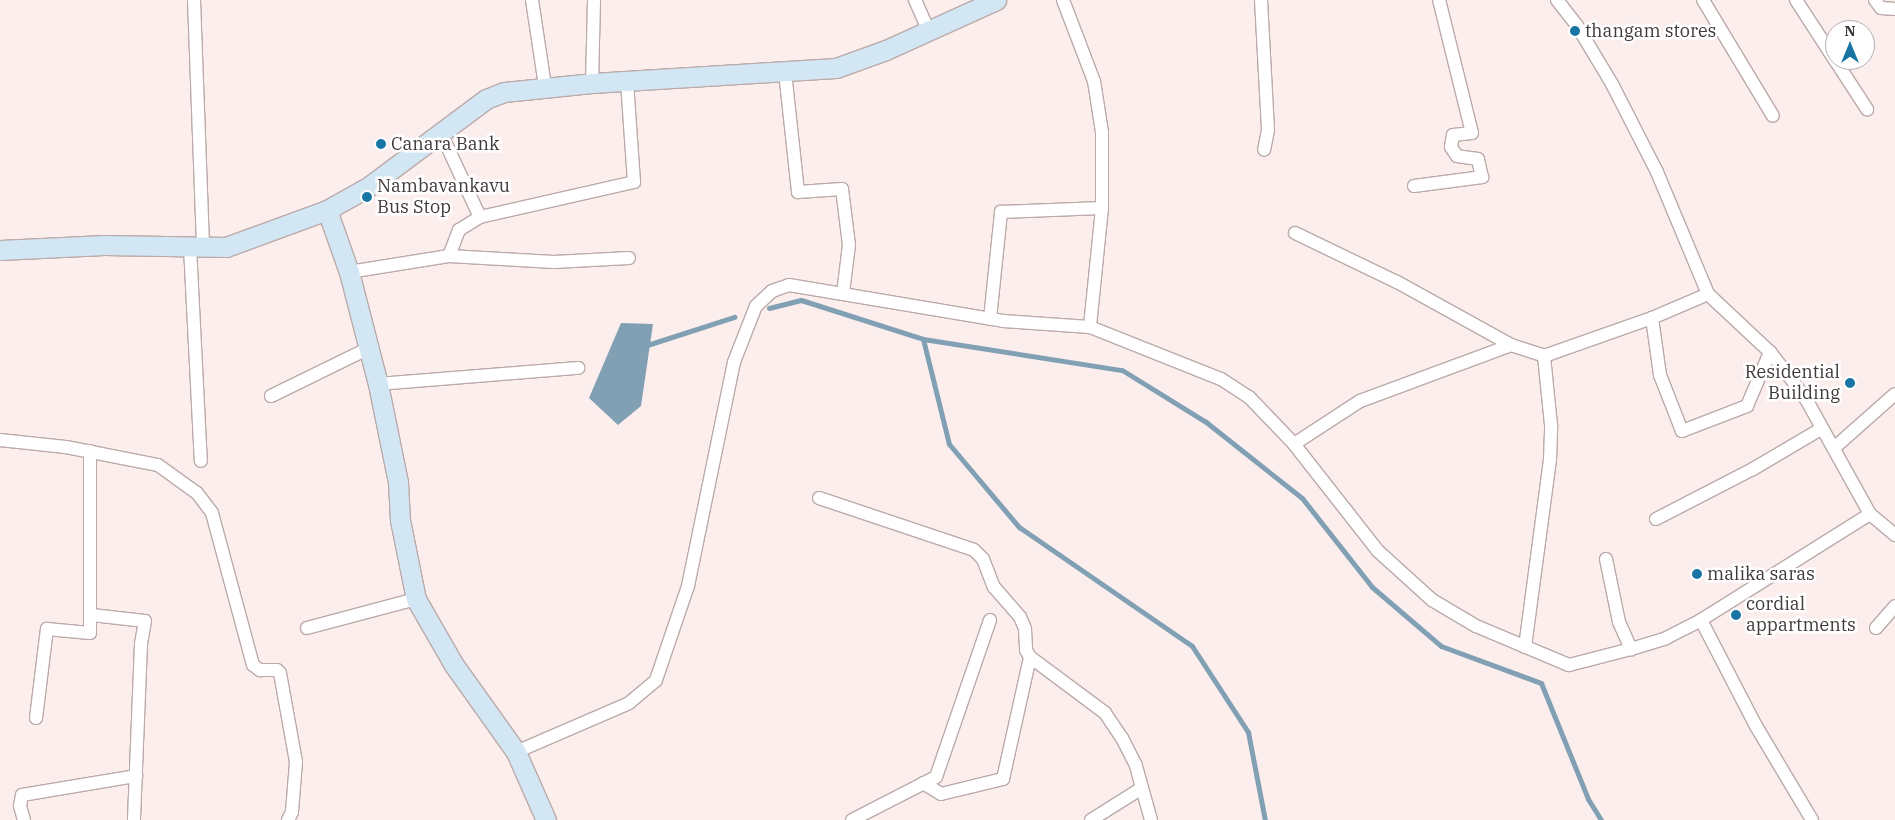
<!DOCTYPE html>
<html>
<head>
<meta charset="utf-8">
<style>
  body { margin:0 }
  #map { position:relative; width:1895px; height:820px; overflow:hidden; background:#fdeeee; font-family:"IBM Plex Serif",serif }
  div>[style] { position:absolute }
  .water>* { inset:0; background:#81a0b4 }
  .stream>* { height:5px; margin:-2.5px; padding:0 2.5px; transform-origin:2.5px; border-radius:2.5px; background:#81a0b4 }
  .roads { filter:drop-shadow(1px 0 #bbaaa9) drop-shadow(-1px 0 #bbaaa9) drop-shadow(0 1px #bbaaa9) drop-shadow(0 -1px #bbaaa9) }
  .street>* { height:12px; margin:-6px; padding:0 6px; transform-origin:6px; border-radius:6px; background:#fff }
  .secondary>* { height:19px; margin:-9.5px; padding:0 9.5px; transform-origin:9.5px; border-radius:9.5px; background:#d2e7f3 }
  .dots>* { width:14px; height:14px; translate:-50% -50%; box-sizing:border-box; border:2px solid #fff; border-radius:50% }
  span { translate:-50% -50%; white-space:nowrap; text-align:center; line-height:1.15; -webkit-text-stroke:5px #fff; paint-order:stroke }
  .poi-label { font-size:18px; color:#413a3a }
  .left { translate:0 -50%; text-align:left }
  .right { translate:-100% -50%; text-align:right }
  .north { position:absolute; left:1825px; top:20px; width:50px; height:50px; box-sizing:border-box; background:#fff; border:1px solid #b3b0b0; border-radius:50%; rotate:0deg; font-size:14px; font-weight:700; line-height:20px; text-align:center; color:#413a3a }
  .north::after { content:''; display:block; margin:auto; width:18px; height:22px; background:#1976a4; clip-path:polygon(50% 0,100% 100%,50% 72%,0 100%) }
</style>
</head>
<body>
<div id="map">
  <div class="water">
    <i style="clip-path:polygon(621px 323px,653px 324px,641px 406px,618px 425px,589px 398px)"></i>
  </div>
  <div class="stream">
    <i style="left:769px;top:308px;width:33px;rotate:-14deg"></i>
    <i style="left:801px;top:300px;width:128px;rotate:17.7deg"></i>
    <i style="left:923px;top:339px;width:201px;rotate:8.9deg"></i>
    <i style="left:1122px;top:370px;width:99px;rotate:31.8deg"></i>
    <i style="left:1206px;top:422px;width:122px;rotate:38.4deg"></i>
    <i style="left:1302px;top:498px;width:113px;rotate:51.8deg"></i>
    <i style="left:1372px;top:587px;width:91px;rotate:40.5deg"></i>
    <i style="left:1441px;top:646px;width:107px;rotate:20.3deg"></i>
    <i style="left:1541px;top:683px;width:125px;rotate:67.9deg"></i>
    <i style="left:1588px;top:799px;width:25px;rotate:58deg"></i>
    <i style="left:923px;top:339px;width:108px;rotate:76.1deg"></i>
    <i style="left:949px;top:444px;width:109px;rotate:49.9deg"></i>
    <i style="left:1019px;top:527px;width:210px;rotate:34.5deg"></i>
    <i style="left:1192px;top:646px;width:103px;rotate:56.9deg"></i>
    <i style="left:1248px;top:732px;width:90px;rotate:79.1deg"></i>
    <i style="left:644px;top:346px;width:95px;rotate:-17.9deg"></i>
  </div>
  <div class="roads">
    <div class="street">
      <i style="left:194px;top:0;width:248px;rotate:87.9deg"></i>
      <i style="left:532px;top:0;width:87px;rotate:81.4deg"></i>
      <i style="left:915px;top:0;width:34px;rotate:66deg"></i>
      <i style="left:1063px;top:0;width:87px;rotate:69.1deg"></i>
      <i style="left:1094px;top:81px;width:52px;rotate:81.1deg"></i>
      <i style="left:1102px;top:132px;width:76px;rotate:90deg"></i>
      <i style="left:1102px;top:208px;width:120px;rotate:95.8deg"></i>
      <i style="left:1261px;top:0;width:130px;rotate:86.9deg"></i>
      <i style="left:1268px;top:130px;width:20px;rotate:101deg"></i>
      <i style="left:1557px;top:0;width:31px;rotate:52deg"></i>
      <i style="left:1576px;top:24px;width:70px;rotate:59deg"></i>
      <i style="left:1612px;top:84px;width:99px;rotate:62.9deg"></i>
      <i style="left:1657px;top:172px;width:132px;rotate:67.3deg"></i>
      <i style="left:1708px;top:294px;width:85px;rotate:43.1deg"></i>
      <i style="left:1770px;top:352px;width:31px;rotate:52deg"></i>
      <i style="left:1789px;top:376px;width:29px;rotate:54deg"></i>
      <i style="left:1806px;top:399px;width:132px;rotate:60.9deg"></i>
      <i style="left:1870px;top:514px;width:33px;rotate:40deg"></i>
      <i style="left:1703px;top:0;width:135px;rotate:58.9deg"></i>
      <i style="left:1796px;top:0;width:72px;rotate:57deg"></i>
      <i style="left:1875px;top:0;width:10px;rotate:53deg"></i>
      <i style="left:1881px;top:8px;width:14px;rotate:4deg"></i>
      <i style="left:1835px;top:60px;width:59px;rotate:56.9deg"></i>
      <i style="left:785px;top:72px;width:121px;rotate:83.8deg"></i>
      <i style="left:798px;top:192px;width:44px;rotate:-3.9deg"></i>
      <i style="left:842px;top:189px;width:56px;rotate:82.9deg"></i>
      <i style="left:849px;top:245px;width:48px;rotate:97.1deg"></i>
      <i style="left:592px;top:83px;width:83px;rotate:-88.6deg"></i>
      <i style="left:440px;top:131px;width:95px;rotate:65.1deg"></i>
      <i style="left:1414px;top:186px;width:69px;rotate:-7.5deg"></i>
      <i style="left:1482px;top:177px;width:18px;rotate:-103deg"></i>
      <i style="left:1478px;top:159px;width:21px;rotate:-172deg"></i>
      <i style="left:1457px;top:156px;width:11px;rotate:-124deg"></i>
      <i style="left:1451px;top:147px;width:12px;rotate:-81deg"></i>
      <i style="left:1453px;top:135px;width:19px;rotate:-6deg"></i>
      <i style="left:1472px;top:133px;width:137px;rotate:-103.9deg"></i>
      <i style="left:1295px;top:233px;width:113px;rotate:25.7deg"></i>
      <i style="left:1397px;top:282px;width:130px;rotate:28.9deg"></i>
      <i style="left:190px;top:247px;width:214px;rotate:87.1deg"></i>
      <i style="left:449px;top:256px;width:105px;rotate:3.3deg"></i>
      <i style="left:554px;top:262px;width:75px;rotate:-3.1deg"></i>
      <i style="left:349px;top:272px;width:101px;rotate:-9.1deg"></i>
      <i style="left:449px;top:256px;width:28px;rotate:-69deg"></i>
      <i style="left:459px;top:230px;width:25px;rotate:-32deg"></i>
      <i style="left:480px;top:217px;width:158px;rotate:-12.8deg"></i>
      <i style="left:634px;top:182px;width:101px;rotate:-94deg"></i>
      <i style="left:1652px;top:318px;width:58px;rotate:82deg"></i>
      <i style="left:1660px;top:375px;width:60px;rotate:68.6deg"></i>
      <i style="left:1682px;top:431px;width:70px;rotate:-21deg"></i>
      <i style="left:1747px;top:406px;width:59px;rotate:-66.9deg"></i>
      <i style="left:990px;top:319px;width:108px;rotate:-84.1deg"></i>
      <i style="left:1001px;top:212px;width:101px;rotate:-2.3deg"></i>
      <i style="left:378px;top:384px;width:201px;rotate:-4.6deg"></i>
      <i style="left:271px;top:396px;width:109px;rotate:-26.1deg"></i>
      <i style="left:0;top:440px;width:66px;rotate:6.1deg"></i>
      <i style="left:66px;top:447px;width:94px;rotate:11.1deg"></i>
      <i style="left:158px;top:465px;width:48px;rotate:35.7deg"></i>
      <i style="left:197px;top:493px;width:25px;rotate:53deg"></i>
      <i style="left:212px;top:513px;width:157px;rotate:74.9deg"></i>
      <i style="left:253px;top:665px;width:9px;rotate:36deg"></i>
      <i style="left:260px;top:670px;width:17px"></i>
      <i style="left:277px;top:670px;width:4px;rotate:45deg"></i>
      <i style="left:280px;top:673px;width:90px;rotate:79.8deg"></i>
      <i style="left:296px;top:762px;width:50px;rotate:94.6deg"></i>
      <i style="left:292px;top:812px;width:9px;rotate:117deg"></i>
      <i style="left:1294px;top:444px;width:79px;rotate:-33.1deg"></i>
      <i style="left:1360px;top:401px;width:161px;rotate:-20.3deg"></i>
      <i style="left:1511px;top:345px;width:35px;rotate:18deg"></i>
      <i style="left:1544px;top:356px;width:114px;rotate:-19.4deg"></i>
      <i style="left:1652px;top:318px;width:61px;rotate:-23.2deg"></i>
      <i style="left:1834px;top:448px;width:81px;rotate:-41.5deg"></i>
      <i style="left:819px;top:498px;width:163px;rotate:18.5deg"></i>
      <i style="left:974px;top:550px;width:13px;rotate:45deg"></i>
      <i style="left:983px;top:559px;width:30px;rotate:69deg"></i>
      <i style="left:994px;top:587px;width:40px;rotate:49deg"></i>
      <i style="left:1020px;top:617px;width:13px;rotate:67deg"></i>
      <i style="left:1025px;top:629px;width:21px;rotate:87deg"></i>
      <i style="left:1026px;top:650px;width:8px;rotate:60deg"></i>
      <i style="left:1030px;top:657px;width:94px;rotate:36.7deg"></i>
      <i style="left:1105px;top:713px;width:30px;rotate:56deg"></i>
      <i style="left:1122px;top:738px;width:31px;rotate:63deg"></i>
      <i style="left:1136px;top:766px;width:56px;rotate:74.5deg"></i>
      <i style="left:1656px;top:519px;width:109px;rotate:-27.3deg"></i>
      <i style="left:1753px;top:469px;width:79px;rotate:-30.5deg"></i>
      <i style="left:1606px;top:559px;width:64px;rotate:78.3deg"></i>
      <i style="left:1619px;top:622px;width:30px;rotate:66deg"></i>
      <i style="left:1631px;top:649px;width:37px;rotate:-17deg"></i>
      <i style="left:1666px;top:638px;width:39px;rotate:-27deg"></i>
      <i style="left:1701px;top:620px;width:199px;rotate:-32.1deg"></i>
      <i style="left:92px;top:615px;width:53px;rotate:6.5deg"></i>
      <i style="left:145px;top:621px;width:23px;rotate:100deg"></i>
      <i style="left:141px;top:644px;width:176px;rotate:92.3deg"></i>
      <i style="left:1701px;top:620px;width:119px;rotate:62.6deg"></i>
      <i style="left:1756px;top:726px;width:109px;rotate:59.2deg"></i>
      <i style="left:307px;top:628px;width:113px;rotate:-14.9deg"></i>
      <i style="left:1876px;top:628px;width:29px;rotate:-49deg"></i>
      <i style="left:1525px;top:647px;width:189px;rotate:-82.4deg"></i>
      <i style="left:1550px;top:460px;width:35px;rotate:-88deg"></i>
      <i style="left:1551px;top:425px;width:69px;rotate:-95.8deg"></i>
      <i style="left:36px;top:718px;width:90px;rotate:-83deg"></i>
      <i style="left:47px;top:629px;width:43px;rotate:5.3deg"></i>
      <i style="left:90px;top:633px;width:182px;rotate:-90deg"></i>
      <i style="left:516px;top:752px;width:123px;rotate:-23.4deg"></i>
      <i style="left:629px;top:703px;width:35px;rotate:-40deg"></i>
      <i style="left:656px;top:680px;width:99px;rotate:-71.2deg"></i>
      <i style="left:688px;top:586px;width:229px;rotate:-78.4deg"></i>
      <i style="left:734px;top:362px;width:60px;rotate:-68.6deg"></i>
      <i style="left:756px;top:306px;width:22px;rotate:-43deg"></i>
      <i style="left:772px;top:291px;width:18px;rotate:-19deg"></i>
      <i style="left:789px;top:285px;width:217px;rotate:9.5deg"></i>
      <i style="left:1003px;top:321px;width:87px;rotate:3.9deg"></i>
      <i style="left:1090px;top:327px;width:141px;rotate:21.7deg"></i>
      <i style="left:1221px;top:379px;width:33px;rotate:33deg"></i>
      <i style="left:1249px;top:397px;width:65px;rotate:46.2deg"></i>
      <i style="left:1294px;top:444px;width:136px;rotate:51.9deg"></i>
      <i style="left:1378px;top:551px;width:73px;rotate:42.2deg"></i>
      <i style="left:1432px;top:600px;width:51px;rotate:30.6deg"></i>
      <i style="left:1476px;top:626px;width:101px;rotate:22.8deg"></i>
      <i style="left:1569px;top:665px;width:64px;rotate:-14.5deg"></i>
      <i style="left:923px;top:783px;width:21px;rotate:31deg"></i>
      <i style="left:941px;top:794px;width:64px;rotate:-13.6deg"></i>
      <i style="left:1003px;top:779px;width:125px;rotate:-77.5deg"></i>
      <i style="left:24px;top:820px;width:15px;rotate:-106deg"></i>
      <i style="left:20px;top:806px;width:11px;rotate:-80deg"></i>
      <i style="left:22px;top:795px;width:116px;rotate:-9.5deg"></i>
      <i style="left:852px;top:820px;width:94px;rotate:-27.1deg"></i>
      <i style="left:936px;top:777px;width:166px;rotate:-71deg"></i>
      <i style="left:1091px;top:820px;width:60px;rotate:-32.1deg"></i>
    </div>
    <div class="secondary">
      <i style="left:327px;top:210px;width:47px;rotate:-29.3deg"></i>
      <i style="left:368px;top:187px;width:147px;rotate:-36.7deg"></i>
      <i style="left:486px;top:99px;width:19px;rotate:-21deg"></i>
      <i style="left:504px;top:92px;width:88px;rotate:-5.8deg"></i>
      <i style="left:592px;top:83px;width:244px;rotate:-3.5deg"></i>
      <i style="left:836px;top:68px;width:53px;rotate:-19.8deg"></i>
      <i style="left:886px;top:50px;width:121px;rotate:-24.4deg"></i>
      <i style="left:0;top:250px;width:104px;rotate:-2.8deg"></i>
      <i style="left:104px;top:245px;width:122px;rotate:0.9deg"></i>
      <i style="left:226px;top:247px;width:108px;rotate:-20.1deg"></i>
      <i style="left:327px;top:210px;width:66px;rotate:70.5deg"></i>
      <i style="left:349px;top:272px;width:116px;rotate:75.5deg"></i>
      <i style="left:378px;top:384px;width:100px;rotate:78.5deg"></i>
      <i style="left:398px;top:482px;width:38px;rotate:87deg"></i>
      <i style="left:400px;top:520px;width:81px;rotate:78.6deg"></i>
      <i style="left:416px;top:599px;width:76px;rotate:60.1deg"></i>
      <i style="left:454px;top:665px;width:107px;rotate:54.5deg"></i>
      <i style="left:516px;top:752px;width:74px;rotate:66.2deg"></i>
    </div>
  </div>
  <div class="dots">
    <i style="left:1575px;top:31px;background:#1976a4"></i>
    <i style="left:381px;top:144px;background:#1976a4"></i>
    <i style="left:367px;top:197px;background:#1976a4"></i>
    <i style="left:1850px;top:383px;background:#1976a4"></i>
    <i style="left:1697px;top:574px;background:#1976a4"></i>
    <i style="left:1736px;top:615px;background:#1976a4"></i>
  </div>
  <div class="poi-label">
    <span class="left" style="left:1585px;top:31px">thangam stores</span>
    <span class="left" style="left:391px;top:144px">Canara Bank</span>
    <span class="left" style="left:377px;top:197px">Nambavankavu<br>Bus Stop</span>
    <span class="right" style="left:1840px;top:383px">Residential<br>Building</span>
    <span class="left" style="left:1707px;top:574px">malika saras</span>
    <span class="left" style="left:1746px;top:615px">cordial<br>appartments</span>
  </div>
  <div class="north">N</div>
</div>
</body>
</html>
